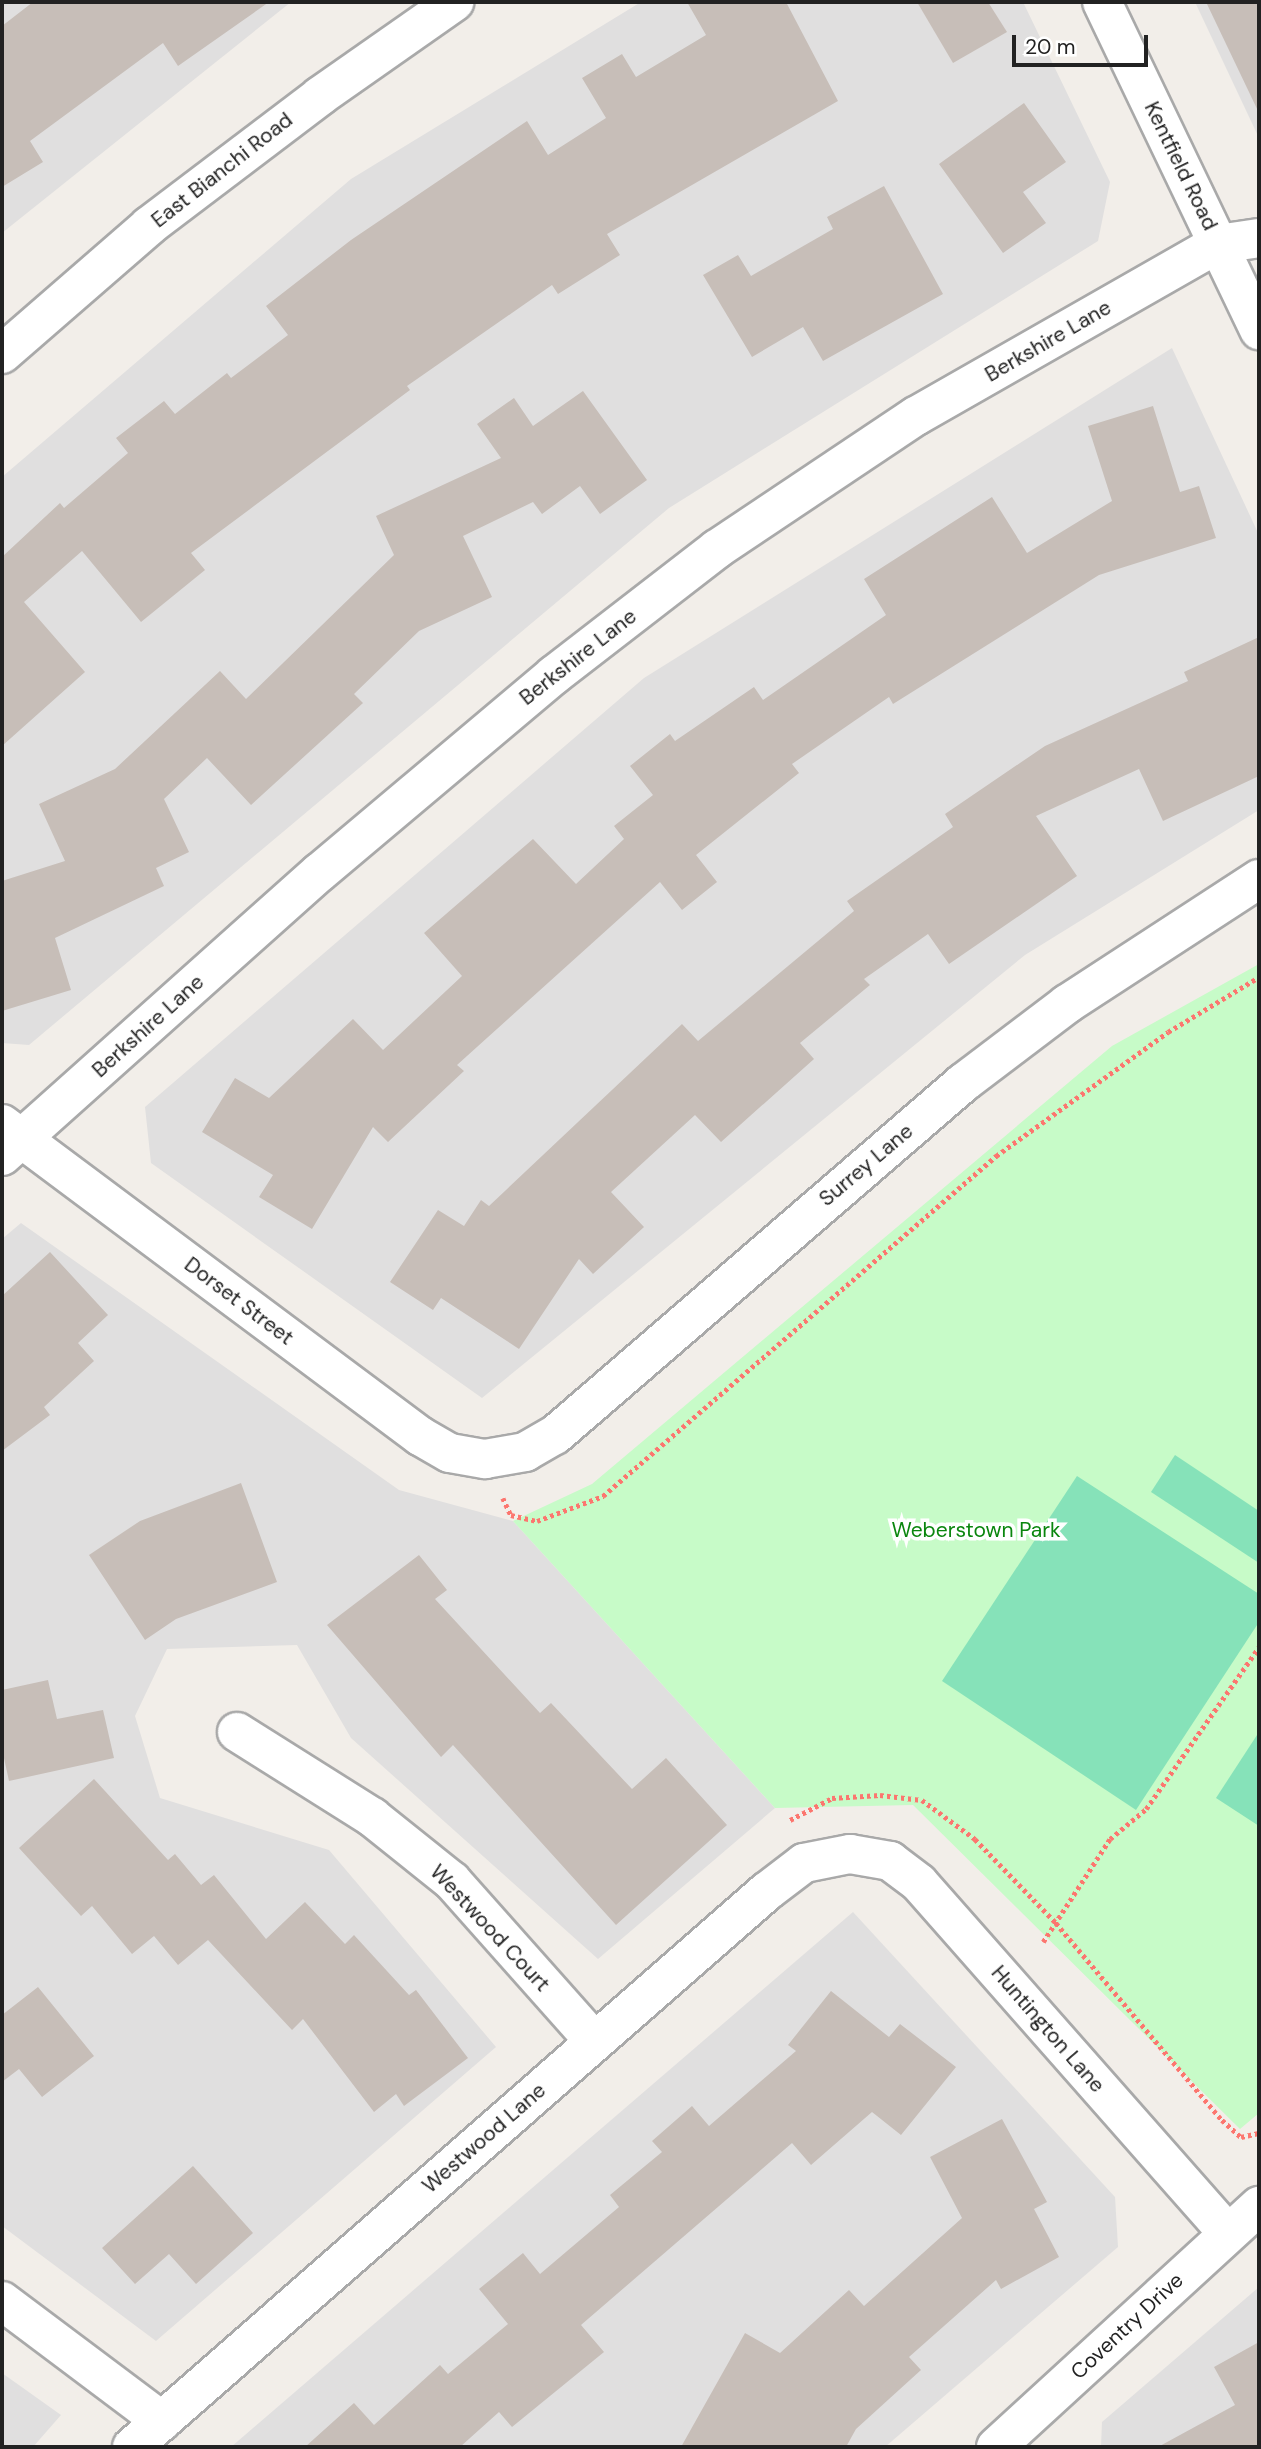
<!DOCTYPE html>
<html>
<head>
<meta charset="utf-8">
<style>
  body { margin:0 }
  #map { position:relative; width:1261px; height:2449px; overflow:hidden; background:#f2eee9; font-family:"DM Sans",sans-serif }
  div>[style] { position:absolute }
  .residential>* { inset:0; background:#e0dfdf }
  .park>* { inset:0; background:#c7fbc8 }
  .pitch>* { inset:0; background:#86e2b9 }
  .building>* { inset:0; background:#c7beb8 }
  .path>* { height:4.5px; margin-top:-2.25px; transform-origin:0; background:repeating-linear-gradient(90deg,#fc766f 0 3.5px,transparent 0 7px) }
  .roads { filter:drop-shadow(2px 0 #a9a9a9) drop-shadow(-2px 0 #a9a9a9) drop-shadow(0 2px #a9a9a9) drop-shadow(0 -2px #a9a9a9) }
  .minor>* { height:38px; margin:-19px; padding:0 19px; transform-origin:19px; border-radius:19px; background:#fff }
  span { translate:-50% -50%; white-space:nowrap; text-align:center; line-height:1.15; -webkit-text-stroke:7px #fff; paint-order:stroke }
  .street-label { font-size:21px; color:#222 }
  .park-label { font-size:21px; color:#0a860e }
  .frame { position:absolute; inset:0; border:4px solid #222; pointer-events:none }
  .scale { position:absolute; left:1012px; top:35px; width:136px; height:32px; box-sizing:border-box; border:4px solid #222; border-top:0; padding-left:9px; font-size:21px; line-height:24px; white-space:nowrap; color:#222; -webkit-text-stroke:5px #fff; paint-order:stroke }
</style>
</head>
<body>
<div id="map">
  <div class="residential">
    <i style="clip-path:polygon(2px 2px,291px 2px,2px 233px)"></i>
    <i style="clip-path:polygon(641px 2px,1023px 2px,1110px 182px,1098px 241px,669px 508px,29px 1045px,2px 1043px,2px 477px,351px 179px)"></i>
    <i style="clip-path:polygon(1195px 2px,1259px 2px,1259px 138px)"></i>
    <i style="clip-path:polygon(1172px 348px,1259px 535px,1259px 810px,1025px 955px,482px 1398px,151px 1163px,145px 1107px,644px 678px)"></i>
    <i style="clip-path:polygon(21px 1223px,399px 1490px,513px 1521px,775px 1808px,598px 1959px,351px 1738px,297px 1645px,167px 1649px,135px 1716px,160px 1798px,329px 1850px,496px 2047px,156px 2341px,2px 2226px,2px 1239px)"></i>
    <i style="clip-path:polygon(853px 1912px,1115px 2197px,1118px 2247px,885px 2447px,231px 2447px)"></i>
    <i style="clip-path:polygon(1259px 2287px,1259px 2447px,1101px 2447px,1102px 2422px)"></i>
    <i style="clip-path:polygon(2px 2373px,61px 2415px,33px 2447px,2px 2447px)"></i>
  </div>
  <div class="park">
    <i style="clip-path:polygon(1259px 964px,1259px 2113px,1240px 2129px,913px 1805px,775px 1808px,513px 1521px,592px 1484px,1112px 1046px)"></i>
  </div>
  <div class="pitch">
    <i style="clip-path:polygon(1175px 1455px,1259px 1511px,1259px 1563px,1151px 1492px)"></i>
    <i style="clip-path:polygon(1077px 1476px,1259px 1594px,1259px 1622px,1136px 1810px,942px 1681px)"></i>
    <i style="clip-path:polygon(1259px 1732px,1259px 1826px,1216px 1798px)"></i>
  </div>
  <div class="building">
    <i style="clip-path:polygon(33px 2px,269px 2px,178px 66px,163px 43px,30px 141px,43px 162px,2px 187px,2px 26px)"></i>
    <i style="clip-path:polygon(687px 2px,786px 2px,838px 101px,607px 234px,620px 255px,558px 294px,552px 285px,407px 386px,410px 390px,191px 553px,205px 570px,141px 622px,82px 551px,24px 602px,85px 672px,2px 746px,2px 557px,60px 503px,64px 508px,128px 453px,116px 438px,164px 401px,175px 414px,227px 373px,231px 378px,288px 335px,266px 306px,351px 240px,527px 121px,548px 155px,606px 118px,582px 78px,622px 54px,636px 77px,706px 35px)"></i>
    <i style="clip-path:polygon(917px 2px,988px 2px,1007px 32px,953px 63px)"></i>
    <i style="clip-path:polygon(1206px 2px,1259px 2px,1259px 113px)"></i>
    <i style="clip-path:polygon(1024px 103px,1066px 162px,1023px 192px,1046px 223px,1003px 253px,939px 164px)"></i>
    <i style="clip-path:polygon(884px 186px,943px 294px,823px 361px,803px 327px,752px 357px,703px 275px,738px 255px,751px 276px,833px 229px,827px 217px)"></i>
    <i style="clip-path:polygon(583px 391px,647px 480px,600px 514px,580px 486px,542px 514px,533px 502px,463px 536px,492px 597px,419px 631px,354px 694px,363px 703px,251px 805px,207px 758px,164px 799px,189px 852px,156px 868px,164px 886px,55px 938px,71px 990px,2px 1011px,2px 881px,65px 861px,39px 804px,115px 769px,220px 671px,246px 699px,394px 555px,376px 516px,501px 458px,477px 424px,514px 398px,533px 426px)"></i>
    <i style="clip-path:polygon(1153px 406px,1180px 492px,1199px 486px,1216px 538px,1099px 575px,893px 704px,889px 697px,792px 764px,799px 773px,696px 855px,717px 882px,682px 910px,660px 882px,457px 1065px,464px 1071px,388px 1142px,373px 1127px,312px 1229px,259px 1197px,273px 1175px,202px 1132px,235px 1078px,269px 1098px,353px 1019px,383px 1050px,462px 976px,424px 933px,533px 839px,576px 884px,624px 839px,614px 826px,653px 795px,630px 766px,670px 734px,675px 741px,754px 687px,763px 700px,886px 615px,864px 579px,992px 497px,1027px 553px,1112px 501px,1088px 426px)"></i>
    <i style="clip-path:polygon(1259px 637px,1259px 776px,1163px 821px,1139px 769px,1036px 816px,1077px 876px,949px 964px,928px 934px,864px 979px,870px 985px,800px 1043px,814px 1059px,721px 1142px,695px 1115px,611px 1192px,644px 1227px,593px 1274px,579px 1259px,519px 1349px,441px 1298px,433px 1310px,390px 1282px,438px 1210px,464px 1226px,481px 1200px,489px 1206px,682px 1024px,698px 1041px,854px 911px,847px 901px,953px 827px,945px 814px,1045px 746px,1188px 681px,1184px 672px)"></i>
    <i style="clip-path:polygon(50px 1252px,108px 1315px,78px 1343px,94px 1361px,44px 1407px,50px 1415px,2px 1451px,2px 1296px)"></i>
    <i style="clip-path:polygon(241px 1483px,277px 1582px,176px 1619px,145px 1640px,89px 1555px,140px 1521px)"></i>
    <i style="clip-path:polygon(419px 1555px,447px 1590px,435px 1599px,540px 1713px,551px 1703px,632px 1789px,666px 1758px,727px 1825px,616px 1925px,453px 1745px,441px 1757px,327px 1625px)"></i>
    <i style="clip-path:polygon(48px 1680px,57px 1719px,103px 1710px,114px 1758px,9px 1781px,2px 1749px,2px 1690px)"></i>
    <i style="clip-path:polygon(94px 1779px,168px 1860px,175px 1854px,201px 1885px,214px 1875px,266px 1939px,305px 1902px,345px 1944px,354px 1935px,409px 1995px,416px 1990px,468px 2058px,404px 2106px,396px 2094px,374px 2112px,303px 2019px,292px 2030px,208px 1940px,178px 1965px,154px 1936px,132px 1954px,92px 1906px,81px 1916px,19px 1848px)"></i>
    <i style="clip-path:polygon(38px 1987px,94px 2056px,42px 2097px,19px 2069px,2px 2082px,2px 2015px)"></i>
    <i style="clip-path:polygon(831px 1991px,889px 2037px,900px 2024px,956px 2067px,901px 2135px,872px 2112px,811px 2165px,792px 2143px,581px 2325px,604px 2352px,512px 2427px,499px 2412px,460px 2447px,305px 2447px,354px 2403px,374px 2425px,440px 2365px,448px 2374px,508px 2324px,479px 2289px,523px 2253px,540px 2274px,619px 2207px,610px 2195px,662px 2152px,652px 2141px,692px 2106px,709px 2126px,796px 2051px,788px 2045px)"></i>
    <i style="clip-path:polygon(1002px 2119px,1047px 2202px,1034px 2209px,1059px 2257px,1001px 2289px,996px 2280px,909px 2357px,921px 2370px,856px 2429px,846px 2447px,681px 2447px,745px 2333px,780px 2353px,849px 2290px,864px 2306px,962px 2218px,930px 2157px)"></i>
    <i style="clip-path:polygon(193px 2166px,253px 2233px,196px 2284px,169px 2254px,135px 2284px,102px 2248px)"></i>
    <i style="clip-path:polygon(1259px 2342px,1259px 2447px,1158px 2447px,1235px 2405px,1214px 2367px)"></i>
  </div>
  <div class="path">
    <i style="left:503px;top:1498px;width:19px;rotate:65deg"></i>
    <i style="left:511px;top:1515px;width:27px;rotate:13deg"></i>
    <i style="left:537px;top:1521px;width:71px;rotate:-20.7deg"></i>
    <i style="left:603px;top:1496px;width:520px;rotate:-40.86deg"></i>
    <i style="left:996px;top:1156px;width:212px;rotate:-35.8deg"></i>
    <i style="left:1168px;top:1032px;width:106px;rotate:-31.1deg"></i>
    <i style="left:790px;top:1820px;width:47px;rotate:-27.6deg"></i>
    <i style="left:832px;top:1798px;width:48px;rotate:-3.6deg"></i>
    <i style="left:880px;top:1795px;width:42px;rotate:6.8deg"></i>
    <i style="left:922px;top:1800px;width:66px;rotate:36.3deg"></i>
    <i style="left:975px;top:1839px;width:117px;rotate:46deg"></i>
    <i style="left:1056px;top:1923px;width:258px;rotate:49.9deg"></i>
    <i style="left:1222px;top:2120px;width:25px;rotate:42deg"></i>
    <i style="left:1241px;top:2137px;width:18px;rotate:-13deg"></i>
    <i style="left:1043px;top:1942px;width:123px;rotate:-57deg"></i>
    <i style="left:1110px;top:1839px;width:47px;rotate:-39.8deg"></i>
    <i style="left:1146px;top:1809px;width:198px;rotate:-55.1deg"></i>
  </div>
  <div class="roads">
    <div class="minor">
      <i style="left:1102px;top:2px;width:364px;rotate:64.4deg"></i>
      <i style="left:2px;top:354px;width:195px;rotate:-41deg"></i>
      <i style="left:149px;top:226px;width:215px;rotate:-37.2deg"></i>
      <i style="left:320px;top:96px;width:164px;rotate:-35deg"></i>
      <i style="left:2px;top:1124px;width:522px;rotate:36.74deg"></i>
      <i style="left:420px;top:1436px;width:34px;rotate:30deg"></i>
      <i style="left:450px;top:1453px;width:36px;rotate:10deg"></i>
      <i style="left:485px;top:1459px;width:41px;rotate:-9.9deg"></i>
      <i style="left:525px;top:1452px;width:34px;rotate:-30deg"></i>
      <i style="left:555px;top:1435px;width:539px;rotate:-40.79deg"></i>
      <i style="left:963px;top:1083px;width:131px;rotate:-37.2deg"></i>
      <i style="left:1067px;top:1004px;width:229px;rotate:-33.1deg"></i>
      <i style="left:2px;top:1156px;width:426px;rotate:-41.8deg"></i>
      <i style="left:320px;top:872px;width:306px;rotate:-40.1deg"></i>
      <i style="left:554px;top:675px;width:206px;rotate:-37.7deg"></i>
      <i style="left:717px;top:549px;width:239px;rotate:-33.8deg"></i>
      <i style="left:916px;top:416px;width:348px;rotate:-29.7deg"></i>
      <i style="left:1218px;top:244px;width:41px;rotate:-8.3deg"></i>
      <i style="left:237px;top:1732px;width:160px;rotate:32.2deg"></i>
      <i style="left:372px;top:1817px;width:102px;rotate:38.7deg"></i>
      <i style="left:452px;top:1881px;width:214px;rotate:48.4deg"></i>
      <i style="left:2px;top:2301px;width:200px;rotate:36.9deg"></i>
      <i style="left:132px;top:2447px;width:843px;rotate:-41.2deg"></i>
      <i style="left:766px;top:1892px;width:48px;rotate:-37.3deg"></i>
      <i style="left:804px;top:1863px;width:47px;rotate:-11.1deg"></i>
      <i style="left:850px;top:1854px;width:41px;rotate:9.9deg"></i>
      <i style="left:890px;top:1861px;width:36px;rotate:37deg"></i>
      <i style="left:919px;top:1883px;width:467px;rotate:48.6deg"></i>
      <i style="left:996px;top:2447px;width:357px;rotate:-42.5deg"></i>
    </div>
  </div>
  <div class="street-label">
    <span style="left:1181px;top:166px;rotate:64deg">Kentfield Road</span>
    <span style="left:222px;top:170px;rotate:-38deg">East Bianchi Road</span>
    <span style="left:1048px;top:341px;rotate:-30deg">Berkshire Lane</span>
    <span style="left:578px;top:657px;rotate:-38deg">Berkshire Lane</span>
    <span style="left:148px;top:1026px;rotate:-42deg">Berkshire Lane</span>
    <span style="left:866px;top:1165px;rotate:-40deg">Surrey Lane</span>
    <span style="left:239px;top:1301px;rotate:37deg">Dorset Street</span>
    <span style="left:490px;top:1928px;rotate:47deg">Westwood Court</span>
    <span style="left:1048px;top:2029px;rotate:49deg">Huntington Lane</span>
    <span style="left:484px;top:2138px;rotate:-41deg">Westwood Lane</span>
    <span style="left:1127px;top:2326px;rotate:-43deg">Coventry Drive</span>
  </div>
  <div class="park-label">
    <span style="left:976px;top:1530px">Weberstown Park</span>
  </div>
  <div class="frame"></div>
  <div class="scale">20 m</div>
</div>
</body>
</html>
